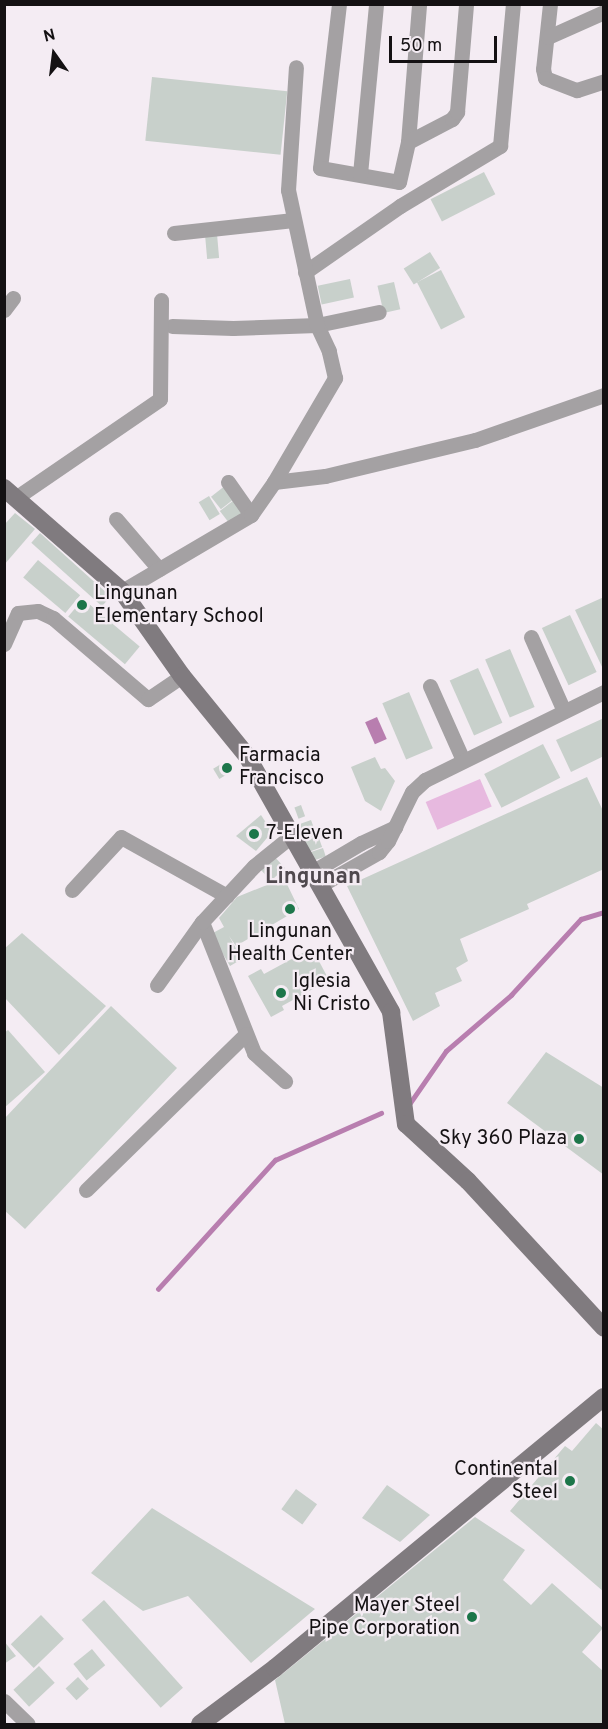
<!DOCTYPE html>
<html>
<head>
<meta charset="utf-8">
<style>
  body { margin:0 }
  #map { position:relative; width:608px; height:1729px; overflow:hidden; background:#f4ecf3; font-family:Overpass,sans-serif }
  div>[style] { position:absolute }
  .green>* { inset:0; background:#e7b9df; transform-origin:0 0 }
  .water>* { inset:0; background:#b87eaf; transform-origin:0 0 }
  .stream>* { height:4.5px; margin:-2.25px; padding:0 2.25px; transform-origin:2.25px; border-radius:2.25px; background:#b87eaf }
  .building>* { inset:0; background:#c8d0cb; transform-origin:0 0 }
  .street>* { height:15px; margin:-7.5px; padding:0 7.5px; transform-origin:7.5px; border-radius:7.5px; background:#a4a1a3 }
  .secondary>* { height:18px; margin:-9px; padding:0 9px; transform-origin:9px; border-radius:9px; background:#807b7f }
  .dots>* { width:16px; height:16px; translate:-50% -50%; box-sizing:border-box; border:3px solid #f4ecf3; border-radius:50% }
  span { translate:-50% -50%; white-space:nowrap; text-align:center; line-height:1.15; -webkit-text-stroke:4.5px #f4ecf3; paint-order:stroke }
  .poi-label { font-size:20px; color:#141113 }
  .left { translate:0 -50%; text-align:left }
  .right { translate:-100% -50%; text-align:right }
  .quarter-label { font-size:22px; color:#50494e; font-weight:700 }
  .frame { position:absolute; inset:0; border:6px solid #141113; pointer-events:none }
  .north { position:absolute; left:24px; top:24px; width:60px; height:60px; -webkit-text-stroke:4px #f4ecf3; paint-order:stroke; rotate:346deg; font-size:16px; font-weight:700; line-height:24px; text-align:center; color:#141113 }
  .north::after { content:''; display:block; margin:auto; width:21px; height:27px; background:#141113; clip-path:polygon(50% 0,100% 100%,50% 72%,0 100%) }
  .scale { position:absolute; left:389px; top:36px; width:108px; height:27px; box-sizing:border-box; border:3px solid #141113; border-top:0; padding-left:8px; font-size:18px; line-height:21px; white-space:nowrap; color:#141113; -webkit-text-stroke:4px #f4ecf3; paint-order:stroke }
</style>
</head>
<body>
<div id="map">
  <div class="green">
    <i style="left:480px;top:779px;width:30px;height:59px;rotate:67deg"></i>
  </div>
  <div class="water">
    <i style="left:377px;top:717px;width:24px;height:13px;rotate:66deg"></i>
  </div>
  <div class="stream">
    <i style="left:410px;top:1103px;width:63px;rotate:-55.3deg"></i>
    <i style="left:446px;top:1051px;width:86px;rotate:-40.7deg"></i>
    <i style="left:511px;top:995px;width:103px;rotate:-47.4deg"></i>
    <i style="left:581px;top:919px;width:24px;rotate:-17deg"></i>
    <i style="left:158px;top:1289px;width:174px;rotate:-47.8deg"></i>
    <i style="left:275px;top:1160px;width:116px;rotate:-23.9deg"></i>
  </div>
  <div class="building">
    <i style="left:152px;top:77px;width:136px;height:64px;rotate:6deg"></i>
    <i style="left:484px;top:172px;width:25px;height:60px;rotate:63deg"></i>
    <i style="left:217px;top:234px;width:24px;height:12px;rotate:85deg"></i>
    <i style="left:430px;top:252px;width:19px;height:31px;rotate:58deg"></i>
    <i style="left:441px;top:270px;width:53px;height:27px;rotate:63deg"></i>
    <i style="left:350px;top:279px;width:19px;height:33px;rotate:78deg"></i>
    <i style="left:394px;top:282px;width:28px;height:17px;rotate:77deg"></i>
    <i style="left:226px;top:485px;width:16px;height:19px;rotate:52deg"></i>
    <i style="left:209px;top:496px;width:21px;height:12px;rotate:59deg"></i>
    <i style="left:234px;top:500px;width:16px;height:18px;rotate:52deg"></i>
    <i style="clip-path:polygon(15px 513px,35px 529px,4px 565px,4px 525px)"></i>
    <i style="left:40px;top:533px;width:95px;height:13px;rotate:42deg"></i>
    <i style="left:38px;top:560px;width:55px;height:23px;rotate:40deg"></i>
    <i style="clip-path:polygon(604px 597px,604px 671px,575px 610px)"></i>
    <i style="left:83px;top:599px;width:74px;height:23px;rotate:40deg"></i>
    <i style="left:570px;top:615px;width:63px;height:31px;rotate:65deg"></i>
    <i style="left:510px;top:649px;width:63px;height:27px;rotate:67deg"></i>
    <i style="left:478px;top:668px;width:60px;height:31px;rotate:66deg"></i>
    <i style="left:409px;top:692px;width:61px;height:29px;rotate:67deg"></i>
    <i style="clip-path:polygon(604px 718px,604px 756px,571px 772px,556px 740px)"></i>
    <i style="left:543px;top:744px;width:38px;height:66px;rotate:63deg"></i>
    <i style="clip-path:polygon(375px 757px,381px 769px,385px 768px,395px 781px,381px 811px,365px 801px,351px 767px)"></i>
    <i style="left:226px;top:761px;width:12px;height:15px;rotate:59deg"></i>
    <i style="clip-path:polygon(587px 777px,604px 813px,604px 869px,527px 904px,529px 909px,460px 939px,468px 961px,456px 968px,462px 981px,435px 993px,440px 1006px,413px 1021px,347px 886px)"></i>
    <i style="left:301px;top:805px;width:12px;height:7px;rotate:70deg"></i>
    <i style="clip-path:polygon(261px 815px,272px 832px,256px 851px,236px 836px)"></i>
    <i style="left:311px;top:820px;width:12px;height:17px;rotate:70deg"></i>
    <i style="left:317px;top:833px;width:15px;height:20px;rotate:70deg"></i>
    <i style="left:323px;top:848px;width:9px;height:16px;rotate:72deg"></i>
    <i style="left:272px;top:854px;width:19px;height:19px;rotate:47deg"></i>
    <i style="clip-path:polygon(284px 878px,299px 909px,236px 946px,229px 936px,242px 959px,230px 966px,211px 934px,224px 927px,219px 918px,237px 897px)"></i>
    <i style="clip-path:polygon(22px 933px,106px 1006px,59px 1055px,4px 997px,4px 949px)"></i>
    <i style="clip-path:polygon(312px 948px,329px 980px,282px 1006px,284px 1010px,271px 1017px,248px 976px,261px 969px,264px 974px)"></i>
    <i style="clip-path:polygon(111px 1006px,177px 1068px,25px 1229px,4px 1210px,4px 1119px)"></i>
    <i style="clip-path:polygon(8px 1030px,45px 1072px,4px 1108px,4px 1033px)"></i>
    <i style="clip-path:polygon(546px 1052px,604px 1088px,604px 1175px,507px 1103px)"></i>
    <i style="clip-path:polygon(596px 1423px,604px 1430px,604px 1592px,510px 1511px,565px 1446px,572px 1451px)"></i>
    <i style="clip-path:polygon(387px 1485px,430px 1515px,400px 1542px,362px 1518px)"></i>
    <i style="left:296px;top:1489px;width:26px;height:25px;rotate:36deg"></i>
    <i style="clip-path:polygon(152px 1508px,255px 1572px,315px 1609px,251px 1663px,188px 1596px,143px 1611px,91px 1573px)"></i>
    <i style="clip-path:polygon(475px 1517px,525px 1550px,503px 1580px,531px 1605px,552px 1583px,603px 1628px,582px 1652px,604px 1672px,604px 1724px,285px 1724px,275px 1680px)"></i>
    <i style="left:104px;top:1600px;width:118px;height:30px;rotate:48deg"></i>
    <i style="left:41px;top:1615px;width:33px;height:42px;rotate:46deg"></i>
    <i style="clip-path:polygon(4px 1641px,16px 1656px,4px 1664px)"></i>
    <i style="left:92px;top:1649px;width:21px;height:24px;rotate:51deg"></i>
    <i style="left:39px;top:1666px;width:23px;height:35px;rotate:47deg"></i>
    <i style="left:78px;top:1677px;width:16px;height:17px;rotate:47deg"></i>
  </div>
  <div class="street">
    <i style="left:339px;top:4px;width:165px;rotate:96.6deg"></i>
    <i style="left:320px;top:168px;width:80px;rotate:10deg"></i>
    <i style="left:399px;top:182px;width:41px;rotate:-77.3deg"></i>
    <i style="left:408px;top:142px;width:138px;rotate:-85.4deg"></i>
    <i style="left:550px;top:4px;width:65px;rotate:96.1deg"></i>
    <i style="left:543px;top:69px;width:9px;rotate:77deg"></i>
    <i style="left:545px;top:78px;width:34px;rotate:21deg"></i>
    <i style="left:577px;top:90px;width:28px;rotate:-18deg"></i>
    <i style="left:548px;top:37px;width:61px;rotate:-24.1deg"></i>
    <i style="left:408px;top:142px;width:50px;rotate:-27.6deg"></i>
    <i style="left:452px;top:119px;width:9px;rotate:-54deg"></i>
    <i style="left:457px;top:112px;width:108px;rotate:-85.2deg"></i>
    <i style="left:360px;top:174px;width:171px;rotate:-84.6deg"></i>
    <i style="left:174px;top:233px;width:120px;rotate:-6.2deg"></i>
    <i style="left:305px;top:272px;width:116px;rotate:-34.8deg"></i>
    <i style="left:400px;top:206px;width:117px;rotate:-31deg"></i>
    <i style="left:500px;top:146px;width:143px;rotate:-84.8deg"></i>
    <i style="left:4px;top:310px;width:15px;rotate:-53deg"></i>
    <i style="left:172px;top:326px;width:61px;rotate:1.9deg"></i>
    <i style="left:233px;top:328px;width:84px;rotate:-2deg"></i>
    <i style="left:317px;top:325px;width:63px;rotate:-11.8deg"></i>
    <i style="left:228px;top:482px;width:40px;rotate:55.1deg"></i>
    <i style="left:274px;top:482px;width:51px;rotate:-6.7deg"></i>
    <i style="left:325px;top:476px;width:154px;rotate:-13.5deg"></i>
    <i style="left:475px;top:440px;width:137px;rotate:-19.2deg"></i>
    <i style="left:17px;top:497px;width:173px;rotate:-34.4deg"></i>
    <i style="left:160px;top:399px;width:99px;rotate:-89.4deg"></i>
    <i style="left:116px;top:519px;width:66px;rotate:49.3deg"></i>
    <i style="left:122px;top:591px;width:150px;rotate:-30.5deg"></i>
    <i style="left:251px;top:515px;width:40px;rotate:-55.1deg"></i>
    <i style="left:274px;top:482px;width:121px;rotate:-59.6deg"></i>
    <i style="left:335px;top:378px;width:28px;rotate:-103deg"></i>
    <i style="left:329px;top:351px;width:29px;rotate:-115deg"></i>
    <i style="left:317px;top:325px;width:138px;rotate:-102.1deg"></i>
    <i style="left:288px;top:190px;width:123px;rotate:-86.3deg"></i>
    <i style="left:531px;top:637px;width:81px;rotate:66deg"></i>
    <i style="left:4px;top:644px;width:34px;rotate:-66deg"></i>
    <i style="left:18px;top:613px;width:20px;rotate:-6deg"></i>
    <i style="left:38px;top:611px;width:17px;rotate:25deg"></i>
    <i style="left:53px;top:618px;width:125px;rotate:40.5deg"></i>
    <i style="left:148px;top:699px;width:41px;rotate:-34.1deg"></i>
    <i style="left:430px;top:686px;width:81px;rotate:66deg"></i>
    <i style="left:312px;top:872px;width:57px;rotate:-30.6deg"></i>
    <i style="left:361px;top:843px;width:38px;rotate:-25deg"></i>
    <i style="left:319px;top:886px;width:69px;rotate:-29.5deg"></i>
    <i style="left:379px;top:852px;width:14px;rotate:-51deg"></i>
    <i style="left:388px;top:841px;width:55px;rotate:-63.9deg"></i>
    <i style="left:412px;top:792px;width:18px;rotate:-43deg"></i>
    <i style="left:425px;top:780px;width:199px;rotate:-26.2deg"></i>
    <i style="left:72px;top:890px;width:72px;rotate:-47.2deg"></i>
    <i style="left:121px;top:837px;width:121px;rotate:29.1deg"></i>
    <i style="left:202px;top:922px;width:141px;rotate:68.3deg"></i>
    <i style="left:254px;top:1053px;width:42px;rotate:42.1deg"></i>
    <i style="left:157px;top:985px;width:77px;rotate:-54.5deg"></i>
    <i style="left:202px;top:922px;width:76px;rotate:-47.1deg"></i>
    <i style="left:254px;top:866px;width:46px;rotate:-38.9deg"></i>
    <i style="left:86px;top:1190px;width:223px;rotate:-44.3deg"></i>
    <i style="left:4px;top:1701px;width:33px;rotate:44deg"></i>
  </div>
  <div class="secondary">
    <i style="left:4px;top:488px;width:157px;rotate:41.1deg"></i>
    <i style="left:122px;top:591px;width:104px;rotate:54.8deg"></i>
    <i style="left:182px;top:676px;width:103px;rotate:50.9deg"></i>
    <i style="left:247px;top:756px;width:294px;rotate:60.6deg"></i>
    <i style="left:391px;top:1012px;width:113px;rotate:82.4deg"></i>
    <i style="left:406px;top:1124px;width:84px;rotate:42.6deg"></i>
    <i style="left:468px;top:1181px;width:200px;rotate:47.2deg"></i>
    <i style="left:200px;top:1724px;width:94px;rotate:-36.7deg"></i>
    <i style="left:275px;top:1668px;width:426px;rotate:-39.5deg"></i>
  </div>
  <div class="dots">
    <i style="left:82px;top:605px;background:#1d764a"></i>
    <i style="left:227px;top:768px;background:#1d764a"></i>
    <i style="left:254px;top:834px;background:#1d764a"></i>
    <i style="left:290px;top:909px;background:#1d764a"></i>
    <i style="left:281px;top:993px;background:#1d764a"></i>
    <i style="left:579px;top:1139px;background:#1d764a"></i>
    <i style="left:570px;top:1481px;background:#1d764a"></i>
    <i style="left:472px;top:1617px;background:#1d764a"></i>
  </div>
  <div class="poi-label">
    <span class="left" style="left:94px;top:606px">Lingunan<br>Elementary School</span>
    <span class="left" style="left:239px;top:768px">Farmacia<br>Francisco</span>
    <span class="left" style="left:266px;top:834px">7-Eleven</span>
    <span style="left:290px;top:944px">Lingunan<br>Health Center</span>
    <span class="left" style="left:293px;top:994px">Iglesia<br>Ni Cristo</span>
    <span class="right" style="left:567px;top:1139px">Sky 360 Plaza</span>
    <span class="right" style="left:558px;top:1482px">Continental<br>Steel</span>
    <span class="right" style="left:460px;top:1618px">Mayer Steel<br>Pipe Corporation</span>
  </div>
  <div class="quarter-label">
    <span style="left:313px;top:878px">Lingunan</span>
  </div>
  <div class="frame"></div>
  <div class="north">N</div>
  <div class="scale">50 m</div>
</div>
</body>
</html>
